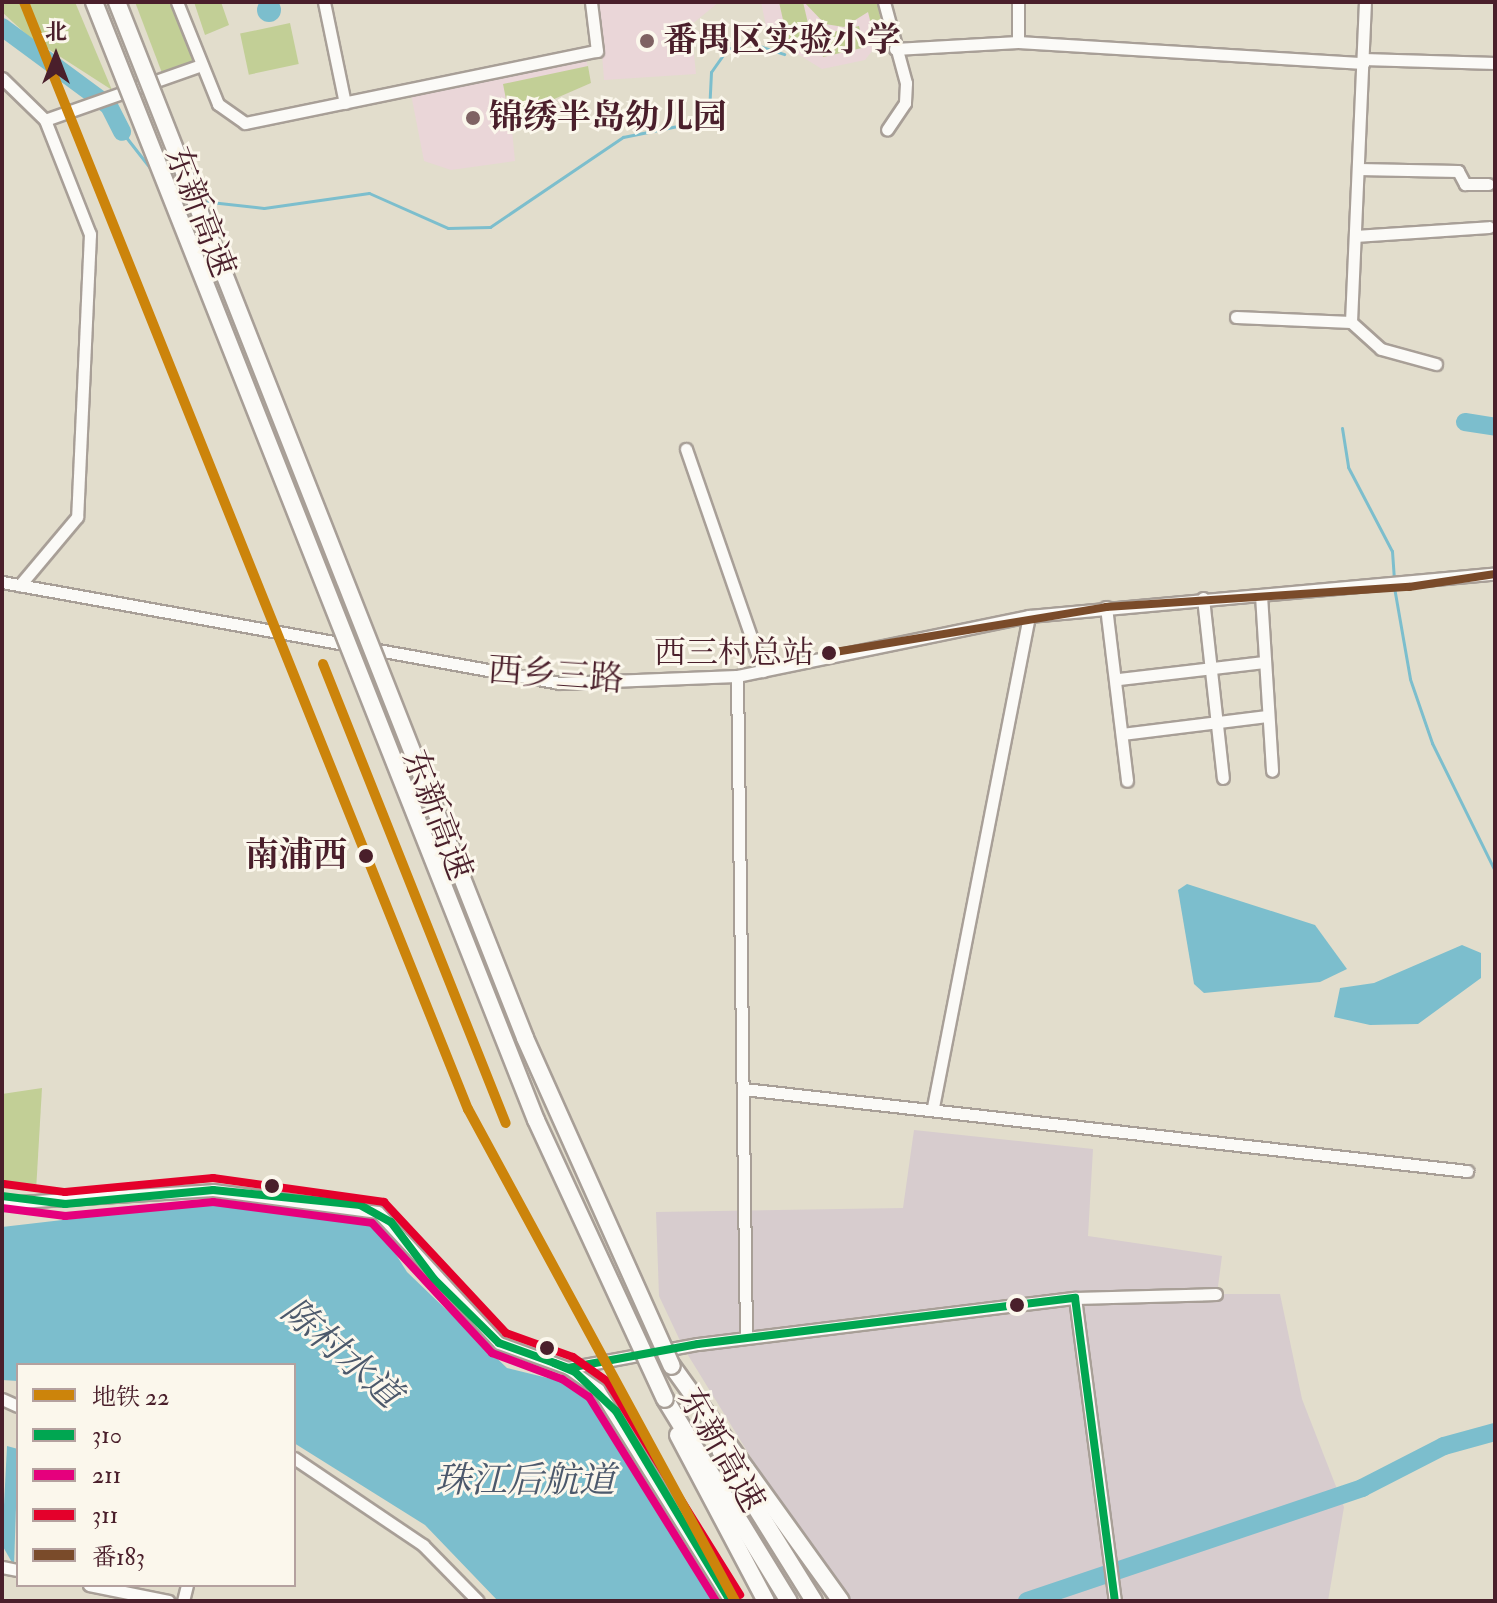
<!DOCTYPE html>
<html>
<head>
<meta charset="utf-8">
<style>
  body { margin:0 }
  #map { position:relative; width:1497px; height:1603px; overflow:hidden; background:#e2ddcc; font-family:"IM FELL Double Pica","Noto Serif SC",serif }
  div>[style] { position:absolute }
  .built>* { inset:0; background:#ead6d8 }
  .industrial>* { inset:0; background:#d7ccce }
  .green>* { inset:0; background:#c2cf96; transform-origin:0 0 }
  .water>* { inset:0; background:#7cbecd }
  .round { border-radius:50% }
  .stream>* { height:3px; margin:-1.5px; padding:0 1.5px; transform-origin:1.5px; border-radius:1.5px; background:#7cbecd }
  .river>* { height:18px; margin:-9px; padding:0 9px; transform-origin:9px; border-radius:9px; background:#7cbecd }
  .roads { filter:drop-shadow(2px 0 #a89f97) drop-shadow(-2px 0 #a89f97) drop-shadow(0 2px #a89f97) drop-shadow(0 -2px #a89f97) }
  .minor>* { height:11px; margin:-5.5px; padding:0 5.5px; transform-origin:5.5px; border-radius:5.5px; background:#fbfaf7 }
  .highway>* { height:16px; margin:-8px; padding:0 8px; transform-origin:8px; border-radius:8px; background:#fbfaf7 }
  .bridges { filter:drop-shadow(2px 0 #a89f97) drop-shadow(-2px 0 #a89f97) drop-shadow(0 2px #a89f97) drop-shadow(0 -2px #a89f97) }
  .highway-bridge>* { height:16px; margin:-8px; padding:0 8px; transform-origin:8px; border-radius:8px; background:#fbfaf7 }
  .bus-1>* { height:8px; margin:-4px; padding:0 4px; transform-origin:4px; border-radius:4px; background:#00a651 }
  .bus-2>* { height:8px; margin:-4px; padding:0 4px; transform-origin:4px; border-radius:4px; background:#e5007d }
  .bus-3>* { height:8px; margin:-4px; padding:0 4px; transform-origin:4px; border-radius:4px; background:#e4002b }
  .bus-4>* { height:8px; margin:-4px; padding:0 4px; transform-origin:4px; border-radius:4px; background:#7a4b2a }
  .metro-1>* { height:10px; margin:-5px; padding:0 5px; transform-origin:5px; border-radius:5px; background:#cc840b }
  .dots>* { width:22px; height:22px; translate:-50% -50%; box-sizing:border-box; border:4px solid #fbf7ec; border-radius:50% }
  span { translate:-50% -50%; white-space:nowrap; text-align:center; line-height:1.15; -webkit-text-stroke:6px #fbf7ec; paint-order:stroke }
  .bus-label { font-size:32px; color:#4a1f2b }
  .right { translate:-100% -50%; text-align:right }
  .poi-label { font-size:34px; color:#4a1f2b; font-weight:700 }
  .left { translate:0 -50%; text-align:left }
  .street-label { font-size:34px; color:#4a1f2b }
  .stop-label { font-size:34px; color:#4a1f2b; font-weight:700 }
  .water-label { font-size:36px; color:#4c596c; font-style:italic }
  .frame { position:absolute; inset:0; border:4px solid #4a1f2b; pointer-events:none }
  .legend { position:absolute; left:16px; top:1363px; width:280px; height:224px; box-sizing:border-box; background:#fbf7ec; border:2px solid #b4a19f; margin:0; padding:10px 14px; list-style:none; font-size:24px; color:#4a1f2b }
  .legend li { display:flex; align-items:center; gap:16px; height:40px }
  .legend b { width:40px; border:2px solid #b4a19f }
  .north { position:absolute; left:16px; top:16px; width:80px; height:80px; -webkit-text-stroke:6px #fbf7ec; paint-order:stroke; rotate:0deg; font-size:22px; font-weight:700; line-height:32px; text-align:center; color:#4a1f2b }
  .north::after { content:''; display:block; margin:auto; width:28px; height:36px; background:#4a1f2b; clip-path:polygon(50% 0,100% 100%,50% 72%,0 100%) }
</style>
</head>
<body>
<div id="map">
  <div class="built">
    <i style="clip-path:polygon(598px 2px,719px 2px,691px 25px,696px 74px,604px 80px)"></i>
    <i style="clip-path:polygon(761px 2px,884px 2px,890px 28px,865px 60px,822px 69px,768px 36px)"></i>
    <i style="clip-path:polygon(585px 53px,591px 83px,552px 100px,512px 130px,515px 161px,451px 170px,424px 161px,410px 89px)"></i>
  </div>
  <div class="industrial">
    <i style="clip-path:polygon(914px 1130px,1093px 1149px,1088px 1236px,1222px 1256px,1217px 1294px,1280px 1294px,1302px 1399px,1344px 1507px,1328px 1601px,852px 1601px,779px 1503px,683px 1347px,659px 1296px,656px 1212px,903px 1208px)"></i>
  </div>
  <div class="green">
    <i style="clip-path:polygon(2px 2px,75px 2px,112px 90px,28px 36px,2px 12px)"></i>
    <i style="clip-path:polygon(135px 2px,172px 2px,196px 62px,162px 73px)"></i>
    <i style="clip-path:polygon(194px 2px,221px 2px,229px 25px,205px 35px)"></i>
    <i style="clip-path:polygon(779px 2px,803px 2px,811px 36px,788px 42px)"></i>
    <i style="clip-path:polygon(804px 2px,877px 2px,883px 30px,873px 32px,868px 12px,844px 27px,825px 24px)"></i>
    <i style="left:290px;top:23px;width:42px;height:51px;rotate:78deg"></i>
    <i style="left:859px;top:26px;width:22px;height:42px;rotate:77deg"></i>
    <i style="clip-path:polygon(588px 66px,591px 83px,552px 100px,512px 130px,503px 84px)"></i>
    <i style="clip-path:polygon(42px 1088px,36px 1191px,2px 1188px,2px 1094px)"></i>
  </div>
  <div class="water">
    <i class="round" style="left:257px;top:-2px;width:24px;height:24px"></i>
    <i style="clip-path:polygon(1187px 884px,1315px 925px,1347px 969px,1320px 982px,1204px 993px,1194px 984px,1178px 890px)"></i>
    <i style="clip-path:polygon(1462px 945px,1481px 953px,1481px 978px,1418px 1024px,1370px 1025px,1334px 1017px,1340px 988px,1374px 983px)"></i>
    <i style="clip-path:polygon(209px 1203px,364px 1222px,383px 1234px,407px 1272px,507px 1368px,568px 1383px,603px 1414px,716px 1601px,498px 1601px,425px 1525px,294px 1443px,294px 1365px,18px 1365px,18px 1381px,2px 1380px,2px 1227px)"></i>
    <i style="clip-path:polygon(7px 1446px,18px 1449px,14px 1566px,2px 1545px)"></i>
  </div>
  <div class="stream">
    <i style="left:122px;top:132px;width:52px;rotate:52deg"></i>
    <i style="left:201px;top:201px;width:63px;rotate:6.3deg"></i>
    <i style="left:264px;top:208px;width:106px;rotate:-8.1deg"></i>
    <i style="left:369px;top:193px;width:86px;rotate:23.9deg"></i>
    <i style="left:448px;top:228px;width:42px;rotate:-1.4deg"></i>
    <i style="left:490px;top:227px;width:161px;rotate:-34.1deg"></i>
    <i style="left:623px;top:137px;width:81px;rotate:-11.4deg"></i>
    <i style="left:702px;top:121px;width:11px;rotate:-49deg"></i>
    <i style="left:709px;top:113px;width:41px;rotate:-87.2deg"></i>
    <i style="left:711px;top:72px;width:28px;rotate:-55deg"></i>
    <i style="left:727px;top:49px;width:24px;rotate:-15deg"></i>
    <i style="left:750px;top:43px;width:36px;rotate:18deg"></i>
    <i style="left:1342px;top:428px;width:39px;rotate:81deg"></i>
    <i style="left:1348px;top:467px;width:95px;rotate:62.4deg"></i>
    <i style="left:1392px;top:551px;width:29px;rotate:86deg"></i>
    <i style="left:1394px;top:587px;width:93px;rotate:80.1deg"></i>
    <i style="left:1410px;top:679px;width:68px;rotate:71deg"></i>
    <i style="left:1432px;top:743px;width:143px;rotate:63.8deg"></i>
  </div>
  <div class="river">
    <i style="left:2px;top:27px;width:133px;rotate:36.4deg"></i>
    <i style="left:109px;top:106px;width:29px;rotate:63deg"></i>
    <i style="left:1465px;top:422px;width:30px;rotate:9deg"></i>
    <i style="left:1027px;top:1601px;width:354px;rotate:-18.6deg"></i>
    <i style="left:1362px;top:1488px;width:92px;rotate:-27.1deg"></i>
    <i style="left:1444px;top:1446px;width:53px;rotate:-15.4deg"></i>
  </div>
  <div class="roads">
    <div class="minor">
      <i style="left:177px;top:2px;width:110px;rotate:68.1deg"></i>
      <i style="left:218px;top:104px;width:33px;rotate:35deg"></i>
      <i style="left:245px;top:123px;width:359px;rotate:-11.6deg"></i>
      <i style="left:597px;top:51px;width:49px;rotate:-97deg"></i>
      <i style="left:324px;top:2px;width:103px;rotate:78.3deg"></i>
      <i style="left:884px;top:2px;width:84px;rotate:74.8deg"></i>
      <i style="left:906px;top:83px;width:20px;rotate:93deg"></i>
      <i style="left:905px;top:103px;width:32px;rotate:124deg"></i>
      <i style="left:1018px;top:2px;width:40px;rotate:90deg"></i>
      <i style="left:895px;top:49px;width:123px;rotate:-3.3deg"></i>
      <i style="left:1018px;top:42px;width:346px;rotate:3.5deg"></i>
      <i style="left:1363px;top:59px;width:132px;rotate:1.7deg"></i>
      <i style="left:2px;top:78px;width:60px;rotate:44.3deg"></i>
      <i style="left:45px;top:120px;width:123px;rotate:68.5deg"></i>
      <i style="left:90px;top:234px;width:283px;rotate:92.6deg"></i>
      <i style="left:77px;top:517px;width:89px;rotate:130deg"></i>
      <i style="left:45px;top:120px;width:165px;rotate:-19.4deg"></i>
      <i style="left:1358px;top:169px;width:100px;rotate:1.1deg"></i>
      <i style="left:1458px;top:171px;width:15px;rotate:62deg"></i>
      <i style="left:1465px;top:184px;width:23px"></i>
      <i style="left:1355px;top:236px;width:134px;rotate:-3.8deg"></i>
      <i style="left:1236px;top:317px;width:115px;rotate:2.5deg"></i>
      <i style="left:1351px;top:322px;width:320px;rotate:-87.5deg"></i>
      <i style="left:1351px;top:322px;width:40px;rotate:42deg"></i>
      <i style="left:1381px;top:349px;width:57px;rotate:15.3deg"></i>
      <i style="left:686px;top:449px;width:235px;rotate:70.9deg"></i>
      <i style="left:2px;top:582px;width:567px;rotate:10.26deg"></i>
      <i style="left:560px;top:683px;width:177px;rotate:-2.3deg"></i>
      <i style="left:737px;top:676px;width:298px;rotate:-11.6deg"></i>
      <i style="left:1029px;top:616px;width:468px;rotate:-5.2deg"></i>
      <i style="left:1261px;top:595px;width:176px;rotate:86.4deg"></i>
      <i style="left:1203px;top:598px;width:181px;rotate:83.7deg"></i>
      <i style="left:1106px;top:607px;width:175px;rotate:83.1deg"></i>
      <i style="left:737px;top:676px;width:662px;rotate:89.22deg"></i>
      <i style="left:1119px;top:679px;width:146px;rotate:-6.7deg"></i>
      <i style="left:1122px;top:734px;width:146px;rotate:-7.1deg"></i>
      <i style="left:744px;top:1089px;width:728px;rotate:6.47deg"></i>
      <i style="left:933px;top:1107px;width:500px;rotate:-78.94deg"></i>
      <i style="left:2px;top:1203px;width:211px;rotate:-3.5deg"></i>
      <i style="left:213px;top:1190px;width:166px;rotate:7.6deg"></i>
      <i style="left:378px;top:1212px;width:178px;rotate:47.3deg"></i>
      <i style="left:499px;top:1343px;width:73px;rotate:19.9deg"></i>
      <i style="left:568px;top:1368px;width:37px;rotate:35deg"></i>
      <i style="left:598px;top:1389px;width:250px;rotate:58.1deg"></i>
      <i style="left:1075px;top:1298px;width:306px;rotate:82.5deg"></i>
      <i style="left:568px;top:1368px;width:132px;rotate:-10.5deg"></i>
      <i style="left:698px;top:1344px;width:380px;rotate:-7deg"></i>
      <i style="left:1075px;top:1298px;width:141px;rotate:-1.6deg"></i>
      <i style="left:2px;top:1399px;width:17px;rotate:24deg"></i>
      <i style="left:294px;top:1458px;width:156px;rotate:34deg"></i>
      <i style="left:423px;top:1545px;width:78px;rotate:45.5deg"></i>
      <i style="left:2px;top:1567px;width:16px;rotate:11deg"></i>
      <i style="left:89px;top:1585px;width:81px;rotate:11.4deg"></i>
      <i style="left:183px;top:1601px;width:16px;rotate:-76deg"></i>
    </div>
    <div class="highway">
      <i style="left:672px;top:1366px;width:289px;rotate:54.3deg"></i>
      <i style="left:665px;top:1399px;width:237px;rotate:58.5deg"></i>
      <i style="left:678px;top:1435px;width:188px;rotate:62.1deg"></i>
      <i style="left:720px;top:1450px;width:178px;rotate:58.1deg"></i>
    </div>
  </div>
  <div class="bridges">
    <div class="highway-bridge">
      <i style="left:94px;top:2px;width:1202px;rotate:68.43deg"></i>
      <i style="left:536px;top:1120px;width:307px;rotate:65.2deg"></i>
      <i style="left:117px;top:2px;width:1113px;rotate:68.5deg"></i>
      <i style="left:525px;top:1038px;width:359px;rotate:65.9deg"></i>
    </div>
  </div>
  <div class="bus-1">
    <i style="left:2px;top:1196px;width:64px;rotate:7.2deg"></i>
    <i style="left:65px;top:1204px;width:149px;rotate:-5.4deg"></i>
    <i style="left:213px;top:1190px;width:148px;rotate:5.8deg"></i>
    <i style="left:360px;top:1205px;width:35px;rotate:29deg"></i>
    <i style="left:391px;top:1222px;width:71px;rotate:53deg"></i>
    <i style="left:434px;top:1279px;width:91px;rotate:44.6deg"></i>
    <i style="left:499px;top:1343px;width:73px;rotate:19.9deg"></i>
    <i style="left:568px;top:1368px;width:132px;rotate:-10.5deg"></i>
    <i style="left:698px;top:1344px;width:380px;rotate:-7deg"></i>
    <i style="left:1075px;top:1298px;width:306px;rotate:82.5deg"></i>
    <i style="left:554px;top:1363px;width:23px;rotate:23deg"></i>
    <i style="left:575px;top:1372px;width:57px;rotate:43.6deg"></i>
    <i style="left:616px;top:1411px;width:222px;rotate:59deg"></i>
  </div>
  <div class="bus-2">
    <i style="left:2px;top:1208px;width:64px;rotate:7.2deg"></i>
    <i style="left:65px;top:1216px;width:149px;rotate:-5.4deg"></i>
    <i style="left:213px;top:1202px;width:160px;rotate:7.5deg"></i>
    <i style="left:372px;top:1223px;width:177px;rotate:47.3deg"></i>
    <i style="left:492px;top:1353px;width:75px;rotate:20.4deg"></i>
    <i style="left:562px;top:1379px;width:32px;rotate:34deg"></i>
    <i style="left:589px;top:1397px;width:240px;rotate:58.1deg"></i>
  </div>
  <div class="bus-3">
    <i style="left:4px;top:1184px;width:62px;rotate:7.5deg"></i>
    <i style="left:65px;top:1192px;width:149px;rotate:-5.4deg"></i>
    <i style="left:213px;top:1178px;width:173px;rotate:8deg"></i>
    <i style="left:384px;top:1202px;width:179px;rotate:47deg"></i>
    <i style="left:506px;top:1333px;width:71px;rotate:19.7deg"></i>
    <i style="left:573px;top:1357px;width:42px;rotate:35.2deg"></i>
    <i style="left:607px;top:1381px;width:252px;rotate:58.1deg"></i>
  </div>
  <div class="bus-4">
    <i style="left:829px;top:653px;width:281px;rotate:-9.4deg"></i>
    <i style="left:1106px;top:607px;width:304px;rotate:-3.8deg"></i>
    <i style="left:1409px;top:587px;width:87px;rotate:-8.6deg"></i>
  </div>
  <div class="metro-1">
    <i style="left:24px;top:2px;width:1193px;rotate:68.15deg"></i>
    <i style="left:468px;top:1109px;width:560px;rotate:61.51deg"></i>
    <i style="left:323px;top:664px;width:494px;rotate:68.3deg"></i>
  </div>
  <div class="dots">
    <i style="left:647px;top:41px;background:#7f6263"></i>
    <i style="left:473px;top:118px;background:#7f6263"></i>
    <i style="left:829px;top:653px;background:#4a1f2b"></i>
    <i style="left:366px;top:856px;background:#4a1f2b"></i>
    <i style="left:272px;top:1186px;background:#4a1f2b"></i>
    <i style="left:1017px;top:1305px;background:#4a1f2b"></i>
    <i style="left:547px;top:1348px;background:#4a1f2b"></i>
  </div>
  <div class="bus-label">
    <span class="right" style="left:814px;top:653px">西三村总站</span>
  </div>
  <div class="poi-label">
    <span class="left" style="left:663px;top:41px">番禺区实验小学</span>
    <span class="left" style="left:489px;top:118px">锦绣半岛幼儿园</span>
  </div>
  <div class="street-label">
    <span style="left:200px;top:212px;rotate:69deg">东新高速</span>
    <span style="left:556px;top:675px;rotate:4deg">西乡三路</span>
    <span style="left:437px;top:815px;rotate:69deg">东新高速</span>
    <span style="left:721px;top:1450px;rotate:60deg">东新高速</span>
  </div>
  <div class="stop-label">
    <span class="right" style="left:347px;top:856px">南浦西</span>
  </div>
  <div class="water-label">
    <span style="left:341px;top:1353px;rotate:41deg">陈村水道</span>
    <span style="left:525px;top:1481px">珠江后航道</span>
  </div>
  <div class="frame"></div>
  <ul class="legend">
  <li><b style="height:10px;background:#cc840b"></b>地铁 22</li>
  <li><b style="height:10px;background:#00a651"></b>310</li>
  <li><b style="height:10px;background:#e5007d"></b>211</li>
  <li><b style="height:10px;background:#e4002b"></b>311</li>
  <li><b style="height:10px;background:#7a4b2a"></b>番183</li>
  </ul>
  <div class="north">北</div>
</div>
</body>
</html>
